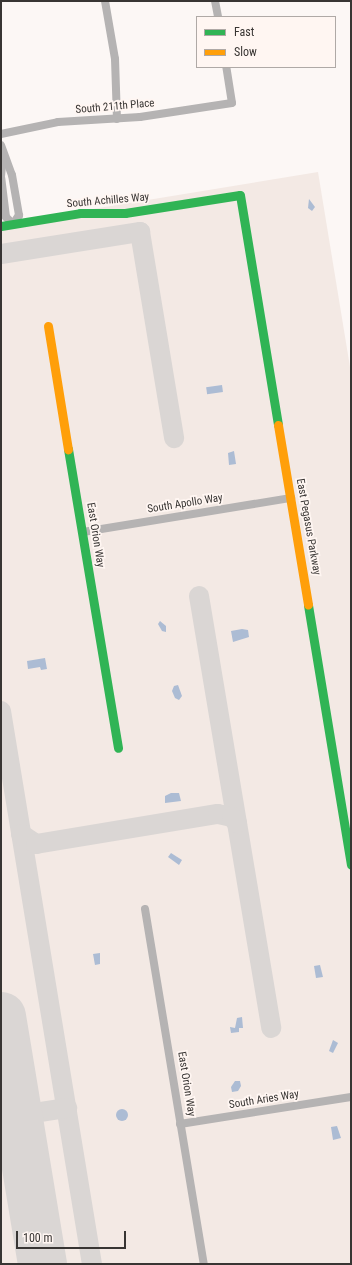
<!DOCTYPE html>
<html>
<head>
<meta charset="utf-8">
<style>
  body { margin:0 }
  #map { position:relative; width:352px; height:1265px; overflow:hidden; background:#fcf7f5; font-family:"Roboto Condensed",sans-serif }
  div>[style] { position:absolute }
  .built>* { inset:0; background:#f3e9e4 }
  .water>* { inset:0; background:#acbcd4; transform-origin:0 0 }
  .round { border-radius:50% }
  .taxiway>* { height:20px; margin:-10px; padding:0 10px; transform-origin:10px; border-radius:10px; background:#dad6d4 }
  .runway>* { height:49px; margin:-24.5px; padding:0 24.5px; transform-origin:24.5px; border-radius:24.5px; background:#dad6d4 }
  .street>* { height:8px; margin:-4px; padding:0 4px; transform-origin:4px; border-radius:4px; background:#b5b3b3 }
  .fast>* { height:9px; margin:-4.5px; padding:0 4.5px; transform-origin:4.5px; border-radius:4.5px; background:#30b455 }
  .slow>* { height:9px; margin:-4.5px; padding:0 4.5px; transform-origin:4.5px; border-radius:4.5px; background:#ff9f0a }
  span { translate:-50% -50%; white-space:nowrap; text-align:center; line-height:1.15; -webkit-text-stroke:3.5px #fff6f2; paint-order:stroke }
  .street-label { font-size:11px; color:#383533 }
  .frame { position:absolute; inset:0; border:2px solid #383533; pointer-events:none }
  .legend { position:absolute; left:196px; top:16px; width:140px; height:52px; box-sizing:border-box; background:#fff6f2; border:1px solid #afa9a6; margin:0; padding:5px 7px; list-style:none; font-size:12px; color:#383533 }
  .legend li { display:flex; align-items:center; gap:8px; height:20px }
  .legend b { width:20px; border:1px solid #afa9a6 }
  .scale { position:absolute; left:16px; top:1231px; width:110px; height:18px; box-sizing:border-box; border:2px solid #383533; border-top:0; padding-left:5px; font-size:12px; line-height:14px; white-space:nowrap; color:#383533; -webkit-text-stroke:3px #fff6f2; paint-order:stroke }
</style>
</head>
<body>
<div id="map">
  <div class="built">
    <i style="clip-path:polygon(318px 172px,351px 373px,351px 1264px,1px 1264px,1px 224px)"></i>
  </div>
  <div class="water">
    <i style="clip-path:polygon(309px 199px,315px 207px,312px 211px,308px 208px)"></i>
    <i style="left:222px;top:385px;width:7px;height:16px;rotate:82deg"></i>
    <i style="clip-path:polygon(234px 451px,236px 464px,229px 465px,228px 453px)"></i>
    <i style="clip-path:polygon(160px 621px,166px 626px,166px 632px,162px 631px,158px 624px)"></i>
    <i style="clip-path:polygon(242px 629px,248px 630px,249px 637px,233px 642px,231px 631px)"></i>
    <i style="clip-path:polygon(45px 658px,47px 669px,41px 670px,40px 667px,28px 669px,27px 661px)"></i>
    <i style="clip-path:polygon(178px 685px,182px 696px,179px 700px,175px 698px,172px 691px,174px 686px)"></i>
    <i style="clip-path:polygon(171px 793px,179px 793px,181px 801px,165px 803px,165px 796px)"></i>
    <i style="clip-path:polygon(171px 853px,182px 860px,179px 865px,168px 857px)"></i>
    <i style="clip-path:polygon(100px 953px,100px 964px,95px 965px,93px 954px)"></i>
    <i style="clip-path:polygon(320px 965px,323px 977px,316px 978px,314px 966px)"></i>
    <i style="clip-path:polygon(242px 1017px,243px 1028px,239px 1028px,239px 1032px,231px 1033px,230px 1027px,235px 1028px,237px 1018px)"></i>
    <i style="clip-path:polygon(333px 1040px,338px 1043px,333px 1053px,329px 1051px)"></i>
    <i style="clip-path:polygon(235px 1081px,240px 1081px,241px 1086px,238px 1091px,232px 1092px,231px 1087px)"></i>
    <i class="round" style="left:116px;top:1109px;width:12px;height:12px"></i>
    <i style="clip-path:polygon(337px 1126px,341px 1138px,333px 1140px,331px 1127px)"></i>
  </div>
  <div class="taxiway">
    <i style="left:1px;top:254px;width:141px;rotate:-9deg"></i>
    <i style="left:140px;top:232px;width:209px;rotate:80.6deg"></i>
    <i style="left:199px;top:596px;width:438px;rotate:80.5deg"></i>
    <i style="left:1px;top:711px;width:560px;rotate:80.66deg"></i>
    <i style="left:21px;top:834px;width:18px;rotate:34deg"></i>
    <i style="left:36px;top:844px;width:184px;rotate:-9.4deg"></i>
    <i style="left:218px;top:814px;width:14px;rotate:12deg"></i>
    <i style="left:232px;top:817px;width:8px;rotate:50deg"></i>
    <i style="left:1px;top:1118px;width:67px;rotate:-8.6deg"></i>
  </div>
  <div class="runway">
    <i style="left:1px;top:1016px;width:251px;rotate:80.6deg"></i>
  </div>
  <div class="street">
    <i style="left:105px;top:1px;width:59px;rotate:80.2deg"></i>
    <i style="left:115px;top:59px;width:60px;rotate:88.1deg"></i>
    <i style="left:215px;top:1px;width:16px;rotate:79deg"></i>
    <i style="left:1px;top:134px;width:58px;rotate:-11.9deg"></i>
    <i style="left:58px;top:122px;width:82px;rotate:-3.5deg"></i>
    <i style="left:140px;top:117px;width:93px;rotate:-8.7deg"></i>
    <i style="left:232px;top:103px;width:36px;rotate:-99deg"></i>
    <i style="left:1px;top:145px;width:32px;rotate:70deg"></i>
    <i style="left:12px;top:175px;width:41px;rotate:80.1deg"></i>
    <i style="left:19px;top:215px;width:11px;rotate:124deg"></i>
    <i style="left:13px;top:224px;width:10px;rotate:-135deg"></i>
    <i style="left:6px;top:217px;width:39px;rotate:-97deg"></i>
    <i style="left:1px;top:176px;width:19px;rotate:-84deg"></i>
    <i style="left:83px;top:532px;width:211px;rotate:-9.3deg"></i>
    <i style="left:145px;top:909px;width:360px;rotate:80.6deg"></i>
    <i style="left:180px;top:1124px;width:173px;rotate:-9deg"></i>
  </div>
  <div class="fast">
    <i style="left:1px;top:226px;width:80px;rotate:-9.3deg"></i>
    <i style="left:80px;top:213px;width:45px"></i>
    <i style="left:125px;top:213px;width:116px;rotate:-8.9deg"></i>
    <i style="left:240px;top:195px;width:233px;rotate:80.6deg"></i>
    <i style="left:68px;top:449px;width:303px;rotate:80.5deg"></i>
    <i style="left:308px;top:605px;width:263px;rotate:80.6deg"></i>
  </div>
  <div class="slow">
    <i style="left:48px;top:326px;width:125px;rotate:80.8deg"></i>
    <i style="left:278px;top:425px;width:182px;rotate:80.5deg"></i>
  </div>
  <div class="street-label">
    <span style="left:115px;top:107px;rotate:-5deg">South 211th Place</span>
    <span style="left:108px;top:201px;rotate:-5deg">South Achilles Way</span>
    <span style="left:185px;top:504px;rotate:-9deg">South Apollo Way</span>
    <span style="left:308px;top:527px;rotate:80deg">East Pegasus Parkway</span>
    <span style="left:95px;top:535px;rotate:81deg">East Orion Way</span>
    <span style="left:186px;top:1084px;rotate:81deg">East Orion Way</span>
    <span style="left:264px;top:1100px;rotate:-9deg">South Aries Way</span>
  </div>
  <div class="frame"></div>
  <ul class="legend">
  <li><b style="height:5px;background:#30b455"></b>Fast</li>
  <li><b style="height:5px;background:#ff9f0a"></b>Slow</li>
  </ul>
  <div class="scale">100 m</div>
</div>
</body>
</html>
